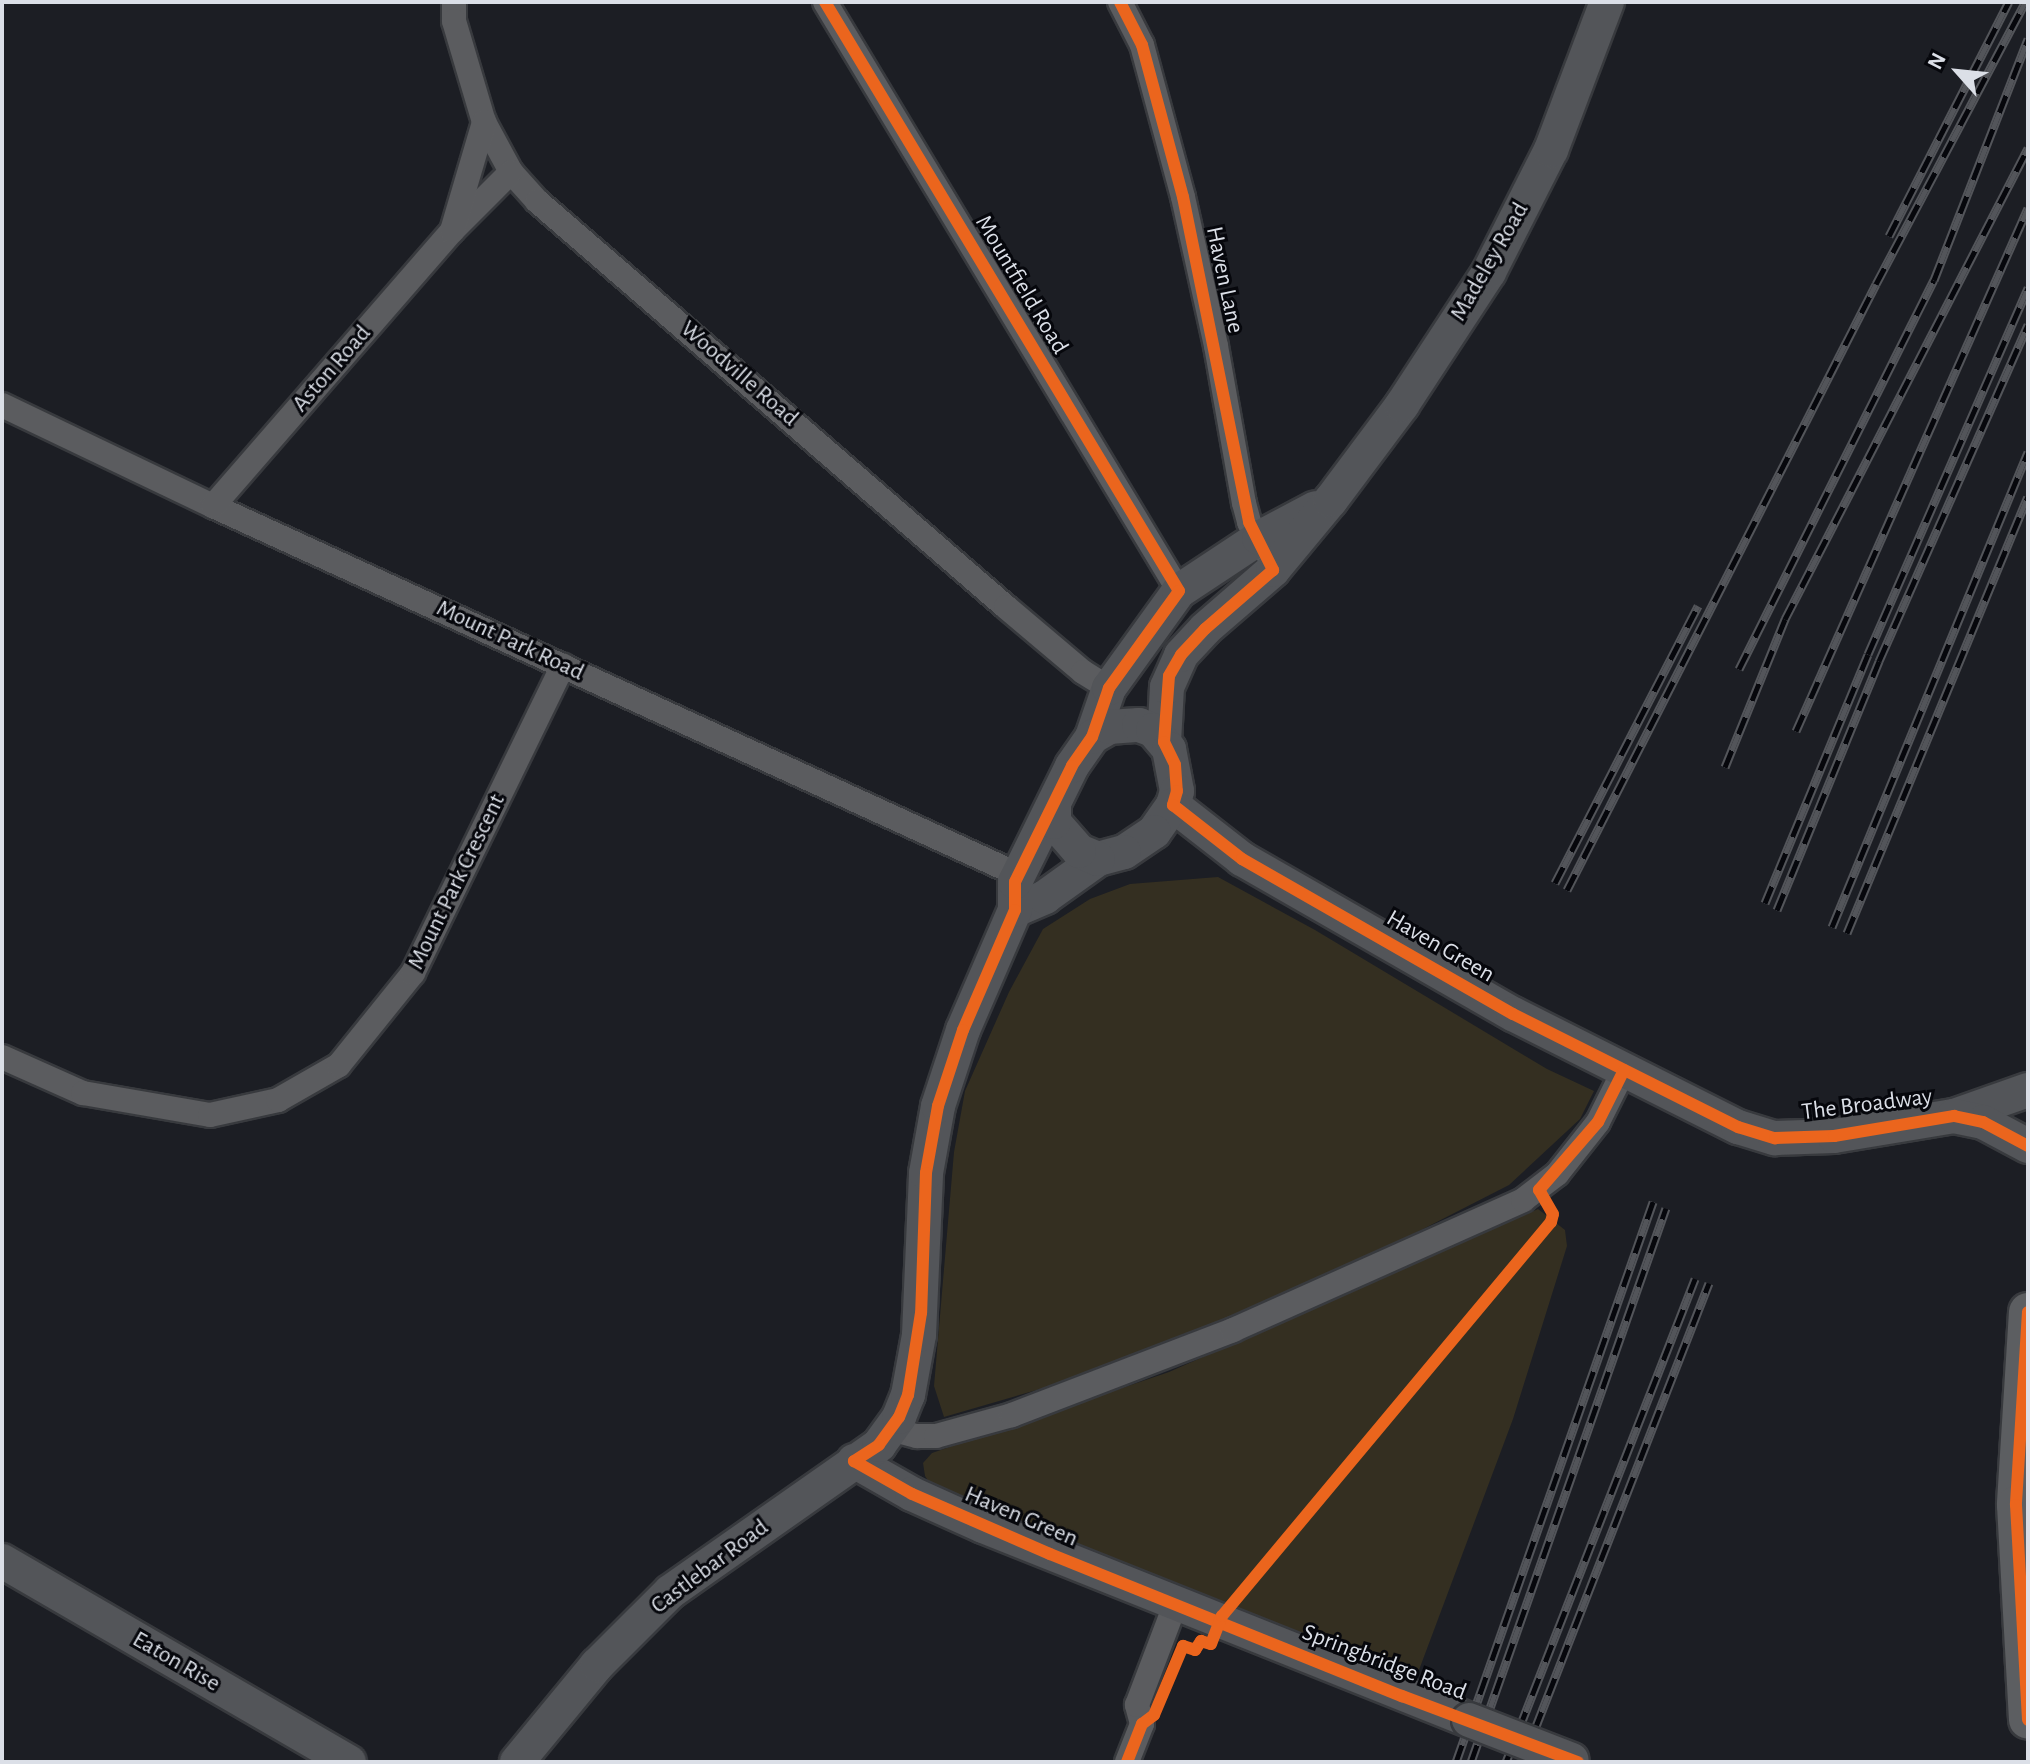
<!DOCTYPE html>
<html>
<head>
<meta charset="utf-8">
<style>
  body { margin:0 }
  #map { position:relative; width:2030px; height:1764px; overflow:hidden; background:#1c1e24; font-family:"Alegreya Sans",sans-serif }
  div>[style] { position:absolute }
  .green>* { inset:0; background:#342f21 }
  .roads { filter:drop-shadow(2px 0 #383a3e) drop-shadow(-2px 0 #383a3e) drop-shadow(0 2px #383a3e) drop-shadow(0 -2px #383a3e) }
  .street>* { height:24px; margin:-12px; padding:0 12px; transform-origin:12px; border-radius:12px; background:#5b5c5f }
  .secondary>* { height:34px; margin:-17px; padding:0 17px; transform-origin:17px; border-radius:17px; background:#535559 }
  .primary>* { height:38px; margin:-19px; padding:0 19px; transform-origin:19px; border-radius:19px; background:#5c5e61 }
  .rail>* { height:9px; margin-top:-4.5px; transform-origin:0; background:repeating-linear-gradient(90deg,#06070c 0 18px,#53555a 0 36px); box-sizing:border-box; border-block:2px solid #53555a }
  .bridges { filter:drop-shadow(2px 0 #383a3e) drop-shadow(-2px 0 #383a3e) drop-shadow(0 2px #383a3e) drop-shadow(0 -2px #383a3e) }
  .secondary-bridge>* { height:34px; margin:-17px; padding:0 17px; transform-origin:17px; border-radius:17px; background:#535559 }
  .cycleway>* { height:12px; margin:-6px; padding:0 6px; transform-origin:6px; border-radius:6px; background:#eb651d }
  span { translate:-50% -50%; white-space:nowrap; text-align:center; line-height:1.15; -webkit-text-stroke:6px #06070c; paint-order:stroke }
  .street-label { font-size:24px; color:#dbdfe7 }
  .frame { position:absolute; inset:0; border:4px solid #dbdfe7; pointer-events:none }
  .north { position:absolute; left:1918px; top:32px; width:80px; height:80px; -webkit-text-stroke:6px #06070c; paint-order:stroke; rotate:297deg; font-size:22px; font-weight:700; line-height:32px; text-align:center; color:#dbdfe7 }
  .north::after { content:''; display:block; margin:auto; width:28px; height:36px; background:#dbdfe7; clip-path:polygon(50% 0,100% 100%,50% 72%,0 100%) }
</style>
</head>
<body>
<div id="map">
  <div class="green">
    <i style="clip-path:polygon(1218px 877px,1315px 930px,1547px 1069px,1594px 1091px,1580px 1119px,1509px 1185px,1347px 1268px,1160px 1354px,944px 1417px,934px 1386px,954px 1152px,965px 1091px,1009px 992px,1043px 929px,1090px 899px,1130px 884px)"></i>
    <i style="clip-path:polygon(1538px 1209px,1565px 1230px,1567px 1246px,1513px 1419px,1413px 1686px,1222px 1616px,930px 1484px,925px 1476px,923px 1463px,932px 1453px,1169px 1372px)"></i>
  </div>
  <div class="roads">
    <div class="street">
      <i style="left:454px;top:2px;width:19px;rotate:90deg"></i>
      <i style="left:454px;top:21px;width:105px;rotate:73.5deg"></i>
      <i style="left:484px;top:122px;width:57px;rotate:61.6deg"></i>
      <i style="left:511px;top:172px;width:39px;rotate:48deg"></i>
      <i style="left:537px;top:201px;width:620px;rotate:40.88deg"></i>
      <i style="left:1006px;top:607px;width:101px;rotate:40.2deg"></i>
      <i style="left:1083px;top:672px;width:31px;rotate:32deg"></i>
      <i style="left:825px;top:2px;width:687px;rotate:58.99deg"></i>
      <i style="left:1120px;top:2px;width:48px;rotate:62.9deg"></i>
      <i style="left:1142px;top:45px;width:157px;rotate:74.9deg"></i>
      <i style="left:1183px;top:197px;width:153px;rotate:77.5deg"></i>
      <i style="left:1216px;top:346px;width:159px;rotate:79.9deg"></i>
      <i style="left:1244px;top:503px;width:20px;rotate:75deg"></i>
      <i style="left:1249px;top:522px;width:32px;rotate:62deg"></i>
      <i style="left:453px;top:230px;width:82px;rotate:-45deg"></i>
      <i style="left:2px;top:405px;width:234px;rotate:25.6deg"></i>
      <i style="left:213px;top:506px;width:886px;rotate:24.6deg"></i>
      <i style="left:213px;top:506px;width:364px;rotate:-49deg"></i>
      <i style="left:452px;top:231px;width:114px;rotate:-73.6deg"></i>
      <i style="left:2px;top:1057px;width:89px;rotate:24deg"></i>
      <i style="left:83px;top:1093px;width:129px;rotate:9.8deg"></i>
      <i style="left:210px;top:1115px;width:70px;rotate:-12.4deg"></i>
      <i style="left:278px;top:1100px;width:70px;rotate:-29.8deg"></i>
      <i style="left:339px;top:1065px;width:118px;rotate:-51.2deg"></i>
      <i style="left:413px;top:973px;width:342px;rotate:-64deg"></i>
      <i style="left:890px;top:1429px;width:28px;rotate:15deg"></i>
      <i style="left:917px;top:1436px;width:19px"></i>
      <i style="left:936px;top:1436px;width:79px;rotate:-15.4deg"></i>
      <i style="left:1012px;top:1415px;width:237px;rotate:-21deg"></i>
      <i style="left:1233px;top:1330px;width:318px;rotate:-24.1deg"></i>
      <i style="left:1523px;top:1200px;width:43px;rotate:-37.4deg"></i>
      <i style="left:1557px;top:1174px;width:66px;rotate:-51.7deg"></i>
      <i style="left:1598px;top:1122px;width:58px;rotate:-63.4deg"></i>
      <i style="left:1127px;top:1762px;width:41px;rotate:-68.5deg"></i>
      <i style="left:1142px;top:1724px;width:20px;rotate:-105deg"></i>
      <i style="left:1137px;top:1705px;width:107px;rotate:-69.2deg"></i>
    </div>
    <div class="secondary">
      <i style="left:1092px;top:737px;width:52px;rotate:-70.9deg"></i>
      <i style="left:1109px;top:688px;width:120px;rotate:-54.2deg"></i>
      <i style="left:1179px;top:591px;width:96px;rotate:-33.5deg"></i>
      <i style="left:1259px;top:538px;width:64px;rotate:-27.8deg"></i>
      <i style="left:1164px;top:742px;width:55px;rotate:-86.9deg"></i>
      <i style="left:1167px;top:687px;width:35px;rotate:-66deg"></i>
      <i style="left:1181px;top:655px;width:35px;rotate:-47deg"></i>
      <i style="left:1205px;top:629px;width:90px;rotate:-40.9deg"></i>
      <i style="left:1273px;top:570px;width:91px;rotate:-50.4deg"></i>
      <i style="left:1331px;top:500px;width:119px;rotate:-53.2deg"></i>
      <i style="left:1402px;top:405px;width:159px;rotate:-56.8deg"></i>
      <i style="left:1489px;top:272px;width:137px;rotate:-63.1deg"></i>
      <i style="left:1551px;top:150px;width:158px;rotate:-69.3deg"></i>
      <i style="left:1173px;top:805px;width:88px;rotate:38deg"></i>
      <i style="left:1242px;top:859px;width:312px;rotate:29.8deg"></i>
      <i style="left:1513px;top:1014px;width:252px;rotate:26.7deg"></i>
      <i style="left:1738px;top:1127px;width:39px;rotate:17deg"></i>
      <i style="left:1775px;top:1138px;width:59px;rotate:-1.9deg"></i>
      <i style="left:1834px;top:1136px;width:122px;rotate:-9.5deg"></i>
      <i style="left:1954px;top:1116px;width:78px;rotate:-19.4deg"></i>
      <i style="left:1015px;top:910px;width:33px;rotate:-23deg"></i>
      <i style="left:1045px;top:897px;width:65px;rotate:-35.6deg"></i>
      <i style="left:1954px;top:1116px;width:30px;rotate:12deg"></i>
      <i style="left:1983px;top:1122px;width:51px;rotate:28.1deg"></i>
      <i style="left:854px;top:1461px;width:67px;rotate:29.6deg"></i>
      <i style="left:912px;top:1494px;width:78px;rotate:24.3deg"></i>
      <i style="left:983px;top:1526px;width:523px;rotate:21.76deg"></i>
      <i style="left:2px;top:1561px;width:401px;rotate:30.1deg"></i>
      <i style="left:517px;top:1762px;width:126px;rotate:-50.5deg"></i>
      <i style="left:597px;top:1665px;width:103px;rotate:-45deg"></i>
      <i style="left:670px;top:1592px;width:256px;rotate:-35.1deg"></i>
      <i style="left:879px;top:1445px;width:34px;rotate:-54deg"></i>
      <i style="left:899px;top:1417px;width:24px;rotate:-68deg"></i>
      <i style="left:908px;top:1395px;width:61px;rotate:-79.6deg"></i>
      <i style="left:919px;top:1335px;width:162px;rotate:-87.5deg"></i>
      <i style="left:926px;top:1173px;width:68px;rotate:-79.8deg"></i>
      <i style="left:938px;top:1106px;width:80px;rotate:-71.8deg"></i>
      <i style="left:963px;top:1030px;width:131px;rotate:-66.6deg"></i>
      <i style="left:1015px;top:910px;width:28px;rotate:-90deg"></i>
      <i style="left:1015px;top:882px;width:129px;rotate:-63.8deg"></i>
      <i style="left:1072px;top:766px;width:35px;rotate:-55deg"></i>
      <i style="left:1092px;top:737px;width:20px;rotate:-30deg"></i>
      <i style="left:1109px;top:727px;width:30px;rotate:-4deg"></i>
      <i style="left:1139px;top:725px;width:15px;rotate:20deg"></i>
      <i style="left:1153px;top:730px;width:25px;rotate:50deg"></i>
      <i style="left:1169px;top:749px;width:43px;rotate:79.2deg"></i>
      <i style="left:1177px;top:791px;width:15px;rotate:106deg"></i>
      <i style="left:1173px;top:805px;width:33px;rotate:125deg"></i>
      <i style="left:1154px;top:832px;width:36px;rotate:146deg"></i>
      <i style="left:1124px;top:852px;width:27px;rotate:165deg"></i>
      <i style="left:1098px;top:859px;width:21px;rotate:-157deg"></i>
      <i style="left:1079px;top:851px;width:38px;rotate:-131deg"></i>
      <i style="left:1054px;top:822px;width:18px;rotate:-90deg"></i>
    </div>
    <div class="primary">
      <i style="left:2028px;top:1312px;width:193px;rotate:93.6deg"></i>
      <i style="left:2016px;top:1505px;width:215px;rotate:86.8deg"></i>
    </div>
  </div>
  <div class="rail">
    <i style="left:1889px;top:236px;width:263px;rotate:-62.9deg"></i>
    <i style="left:1739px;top:669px;width:435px;rotate:-63.4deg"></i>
    <i style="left:1934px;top:280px;width:259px;rotate:-68.7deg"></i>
    <i style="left:1796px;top:731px;width:572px;rotate:-66.08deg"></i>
    <i style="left:1725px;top:767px;width:160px;rotate:-67.9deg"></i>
    <i style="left:1785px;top:619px;width:530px;rotate:-62.71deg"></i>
    <i style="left:1555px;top:883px;width:312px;rotate:-62.7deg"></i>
    <i style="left:1567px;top:890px;width:680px;rotate:-62.98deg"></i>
    <i style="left:1876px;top:284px;width:319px;rotate:-62.1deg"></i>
    <i style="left:1765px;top:903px;width:269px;rotate:-67.5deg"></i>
    <i style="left:1868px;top:654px;width:400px;rotate:-66.4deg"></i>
    <i style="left:1777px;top:910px;width:269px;rotate:-67.7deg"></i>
    <i style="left:1879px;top:661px;width:368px;rotate:-66.1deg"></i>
    <i style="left:1832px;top:927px;width:514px;rotate:-67.58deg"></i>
    <i style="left:1847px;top:933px;width:472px;rotate:-67.5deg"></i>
    <i style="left:1456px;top:1762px;width:594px;rotate:-70.62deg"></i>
    <i style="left:1471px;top:1762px;width:587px;rotate:-70.61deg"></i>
    <i style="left:1506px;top:1762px;width:519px;rotate:-68.63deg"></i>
    <i style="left:1522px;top:1762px;width:514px;rotate:-68.67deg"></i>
  </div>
  <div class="bridges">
    <div class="secondary-bridge">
      <i style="left:1469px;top:1720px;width:110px;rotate:21.2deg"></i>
    </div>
  </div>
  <div class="cycleway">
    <i style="left:825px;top:2px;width:687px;rotate:58.99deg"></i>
    <i style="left:1179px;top:591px;width:120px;rotate:125.8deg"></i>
    <i style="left:1109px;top:688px;width:52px;rotate:109.1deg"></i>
    <i style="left:1092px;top:737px;width:35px;rotate:125deg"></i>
    <i style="left:1072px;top:766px;width:129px;rotate:116.2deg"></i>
    <i style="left:1015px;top:882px;width:28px;rotate:90deg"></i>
    <i style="left:1015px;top:910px;width:131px;rotate:113.4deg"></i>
    <i style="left:963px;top:1030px;width:80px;rotate:108.2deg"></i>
    <i style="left:938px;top:1106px;width:68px;rotate:100.2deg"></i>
    <i style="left:926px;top:1173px;width:140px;rotate:92deg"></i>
    <i style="left:921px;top:1313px;width:83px;rotate:99deg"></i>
    <i style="left:908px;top:1395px;width:24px;rotate:112deg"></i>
    <i style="left:899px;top:1417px;width:34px;rotate:126deg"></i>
    <i style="left:879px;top:1445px;width:30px;rotate:147deg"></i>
    <i style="left:854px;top:1461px;width:67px;rotate:29.6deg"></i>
    <i style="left:912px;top:1494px;width:150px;rotate:23.5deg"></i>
    <i style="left:1050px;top:1554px;width:380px;rotate:22deg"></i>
    <i style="left:1402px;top:1696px;width:188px;rotate:20.6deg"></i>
    <i style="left:1120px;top:2px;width:48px;rotate:62.9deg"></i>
    <i style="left:1142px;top:45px;width:157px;rotate:74.9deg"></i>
    <i style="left:1183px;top:197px;width:332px;rotate:78.5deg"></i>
    <i style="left:1249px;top:522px;width:54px;rotate:63.4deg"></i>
    <i style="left:1273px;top:570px;width:90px;rotate:139.1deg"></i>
    <i style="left:1205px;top:629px;width:35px;rotate:133deg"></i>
    <i style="left:1181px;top:655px;width:24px;rotate:120deg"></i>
    <i style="left:1169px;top:676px;width:66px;rotate:94.3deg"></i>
    <i style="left:1164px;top:742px;width:25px;rotate:64deg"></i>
    <i style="left:1175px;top:765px;width:26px;rotate:86deg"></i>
    <i style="left:1177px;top:791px;width:15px;rotate:106deg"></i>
    <i style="left:1173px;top:805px;width:88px;rotate:38deg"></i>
    <i style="left:1242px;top:859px;width:312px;rotate:29.8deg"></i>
    <i style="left:1513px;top:1014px;width:252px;rotate:26.7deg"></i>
    <i style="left:1738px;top:1127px;width:39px;rotate:17deg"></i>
    <i style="left:1775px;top:1138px;width:59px;rotate:-1.9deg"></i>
    <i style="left:1834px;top:1136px;width:122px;rotate:-9.5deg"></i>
    <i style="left:1954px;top:1116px;width:30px;rotate:12deg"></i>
    <i style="left:1983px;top:1122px;width:51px;rotate:28.1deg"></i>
    <i style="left:2028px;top:1312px;width:193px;rotate:93.6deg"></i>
    <i style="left:2016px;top:1505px;width:215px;rotate:86.8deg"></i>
    <i style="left:1127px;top:1762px;width:41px;rotate:-68.5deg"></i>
    <i style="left:1142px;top:1724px;width:15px;rotate:-37deg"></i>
    <i style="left:1154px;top:1715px;width:75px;rotate:-67.2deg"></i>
    <i style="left:1183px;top:1646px;width:13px;rotate:18deg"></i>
    <i style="left:1195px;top:1650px;width:11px;rotate:-56deg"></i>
    <i style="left:1201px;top:1641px;width:10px;rotate:17deg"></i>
    <i style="left:1211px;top:1644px;width:30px;rotate:-69deg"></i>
    <i style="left:1222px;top:1616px;width:513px;rotate:-50.14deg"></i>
    <i style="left:1551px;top:1222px;width:8px;rotate:-76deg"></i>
    <i style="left:1553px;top:1214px;width:28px;rotate:-120deg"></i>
    <i style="left:1539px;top:1190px;width:90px;rotate:-49.1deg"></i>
    <i style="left:1598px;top:1122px;width:58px;rotate:-63.4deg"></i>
  </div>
  <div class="street-label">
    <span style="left:1490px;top:262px;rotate:-60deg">Madeley Road</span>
    <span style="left:1224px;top:280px;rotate:78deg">Haven Lane</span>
    <span style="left:1021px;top:285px;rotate:59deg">Mountfield Road</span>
    <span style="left:332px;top:369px;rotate:-49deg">Aston Road</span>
    <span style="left:739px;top:374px;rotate:41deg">Woodville Road</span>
    <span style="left:510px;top:641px;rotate:25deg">Mount Park Road</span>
    <span style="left:457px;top:882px;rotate:-64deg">Mount Park Crescent</span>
    <span style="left:1440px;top:947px;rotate:30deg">Haven Green</span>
    <span style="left:1867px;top:1105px;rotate:-7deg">The Broadway</span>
    <span style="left:1021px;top:1517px;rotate:23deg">Haven Green</span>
    <span style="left:710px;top:1567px;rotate:-37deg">Castlebar Road</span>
    <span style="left:176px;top:1662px;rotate:30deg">Eaton Rise</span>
    <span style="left:1384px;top:1663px;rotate:21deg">Springbridge Road</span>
  </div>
  <div class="frame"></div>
  <div class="north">N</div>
</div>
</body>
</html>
